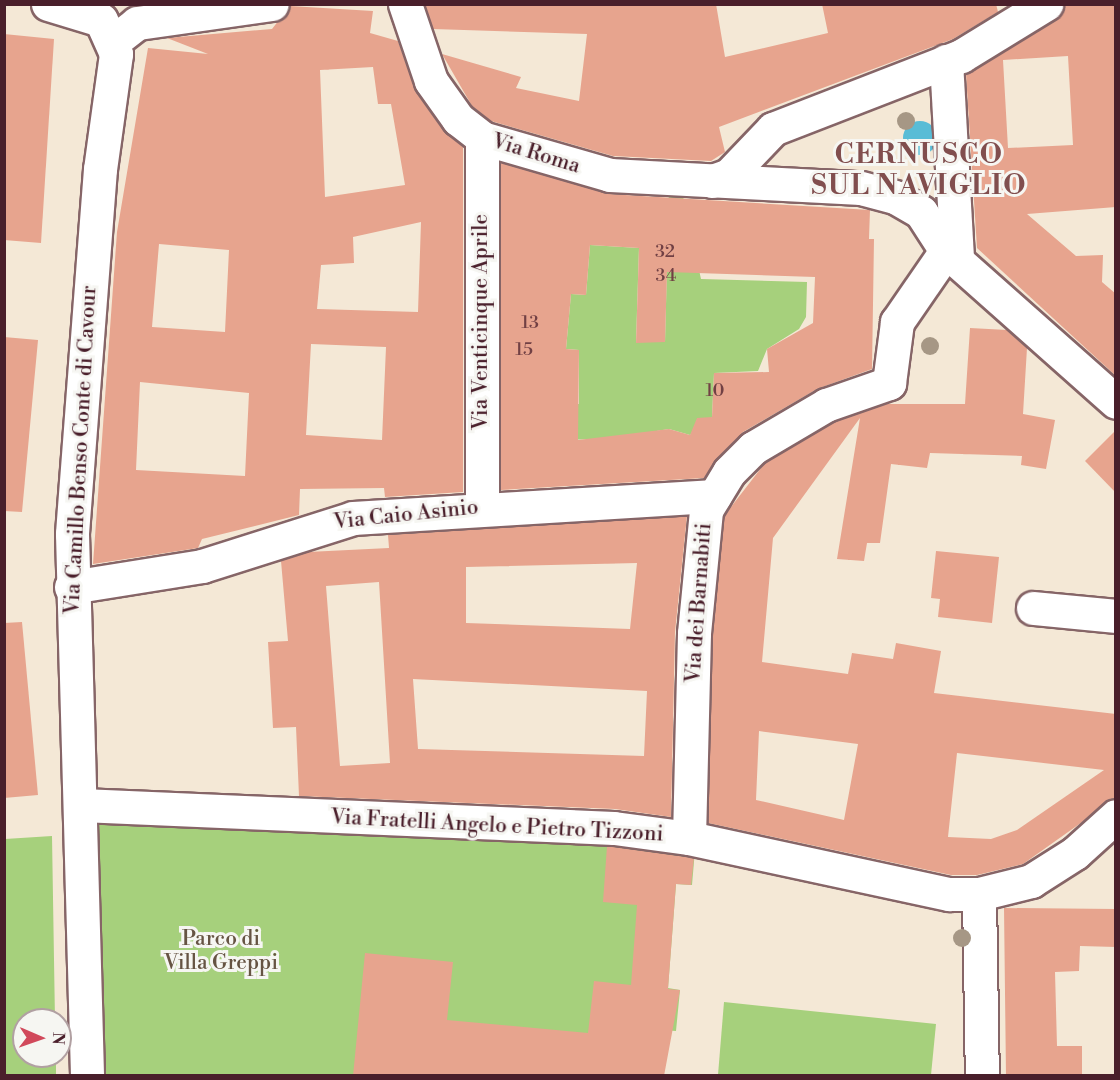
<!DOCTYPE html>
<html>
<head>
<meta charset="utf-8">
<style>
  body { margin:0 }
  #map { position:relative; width:1120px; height:1080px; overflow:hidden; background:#f4e8d6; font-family:"Libre Bodoni",serif }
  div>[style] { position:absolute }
  .green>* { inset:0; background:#a6d07c }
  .water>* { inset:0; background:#58bcd6 }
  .round { border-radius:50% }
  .building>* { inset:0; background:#e7a48e }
  .roads { filter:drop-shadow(2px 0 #866567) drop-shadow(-2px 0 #866567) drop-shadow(0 2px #866567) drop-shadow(0 -2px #866567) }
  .minor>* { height:33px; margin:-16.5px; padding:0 16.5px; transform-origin:16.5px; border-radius:16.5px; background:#fff }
  .trees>* { width:18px; height:18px; margin:-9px; border-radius:50%; background:#a69785 }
  span { translate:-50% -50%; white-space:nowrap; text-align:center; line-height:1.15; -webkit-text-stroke:6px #f6f6f2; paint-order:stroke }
  .number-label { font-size:18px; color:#714044 }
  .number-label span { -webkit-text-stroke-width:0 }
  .street-label { font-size:21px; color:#4a1f2b }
  .park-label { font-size:21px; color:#665443 }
  .district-label { font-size:27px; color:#814e4e; font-weight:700; letter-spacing:1.5px }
  .frame { position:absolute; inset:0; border:6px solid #4a1f2b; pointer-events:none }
  .north { position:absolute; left:12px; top:1008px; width:60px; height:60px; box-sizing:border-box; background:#f6f6f2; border:2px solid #b1a0a2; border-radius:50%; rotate:92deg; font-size:16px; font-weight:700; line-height:24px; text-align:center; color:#4a1f2b }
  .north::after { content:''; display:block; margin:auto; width:21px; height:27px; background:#d1495b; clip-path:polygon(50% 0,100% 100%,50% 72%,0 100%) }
</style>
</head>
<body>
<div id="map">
  <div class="green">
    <i style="clip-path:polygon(669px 191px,682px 192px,701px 279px,807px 282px,806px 317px,799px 329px,767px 349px,758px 371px,714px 373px,712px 417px,690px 435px,669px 429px,606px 439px,500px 441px,500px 403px,579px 404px,579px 350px,566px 349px,571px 294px,586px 295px,590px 245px,639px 248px,636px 342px,665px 342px)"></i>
    <i style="clip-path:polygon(94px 820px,695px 850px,692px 885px,676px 884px,668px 988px,680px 990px,676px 1031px,662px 1030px,664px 1075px,97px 1075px)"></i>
    <i style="clip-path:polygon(52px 836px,55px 1020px,24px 1020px,24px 1056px,56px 1056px,56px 1075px,5px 1075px,5px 839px)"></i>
    <i style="clip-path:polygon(724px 1002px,936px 1024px,931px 1075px,718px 1075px)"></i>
  </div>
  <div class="water">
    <i class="round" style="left:903px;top:121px;width:34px;height:34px"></i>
  </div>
  <div class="building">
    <i style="clip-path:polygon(425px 4px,716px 4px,725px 57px,828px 33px,822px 4px,996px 4px,998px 12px,953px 39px,719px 127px,725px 152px,711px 161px,613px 156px,491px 121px,472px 106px,442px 54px,521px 77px,516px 88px,579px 101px,587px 34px,433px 29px)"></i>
    <i style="clip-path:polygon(evenodd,1116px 4px,1116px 207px,1027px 214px,1076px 256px,1103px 255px,1102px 282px,1116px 294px,1116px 376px,977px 248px,966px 74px,1056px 20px,1065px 5px,1116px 4px,1068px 56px,1073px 145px,1008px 148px,1003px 60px,1068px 56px)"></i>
    <i style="clip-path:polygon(evenodd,290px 6px,373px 11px,370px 33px,398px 41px,416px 92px,443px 130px,463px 147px,463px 492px,385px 497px,384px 488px,300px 489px,299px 515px,202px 539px,198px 548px,93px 564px,117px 232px,148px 48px,208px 54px,167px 38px,272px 29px,290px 6px,373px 67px,378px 104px,391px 104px,405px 185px,325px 197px,320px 70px,373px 67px,290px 6px,421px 222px,418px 312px,317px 309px,321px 265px,354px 263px,353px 237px,421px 222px,290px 6px,159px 244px,229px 250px,225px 332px,152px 327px,159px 244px,290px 6px,311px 344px,386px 347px,382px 440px,306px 435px,311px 344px,290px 6px,140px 382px,249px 393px,245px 476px,136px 470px,140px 382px)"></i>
    <i style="clip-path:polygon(4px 34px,54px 39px,41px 243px,4px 240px)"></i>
    <i style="clip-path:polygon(evenodd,501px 163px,609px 194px,870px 210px,869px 239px,874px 239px,872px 369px,817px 389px,743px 432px,704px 478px,501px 490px,501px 163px,590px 245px,639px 248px,636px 343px,665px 342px,667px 272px,815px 277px,813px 323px,767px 349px,769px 372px,714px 373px,712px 417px,697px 418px,690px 435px,669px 429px,578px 440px,579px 350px,566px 349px,571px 294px,586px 295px,590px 245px)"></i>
    <i style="clip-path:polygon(evenodd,970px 328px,1007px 330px,1027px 348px,1023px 414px,1055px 420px,1046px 469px,1021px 465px,1022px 456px,930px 453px,927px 468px,891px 464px,880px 543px,867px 543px,864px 561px,837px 559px,860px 418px,773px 538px,762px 662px,848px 674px,852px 653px,893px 659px,896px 643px,941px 651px,934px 693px,1116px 714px,1116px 798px,1023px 864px,977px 875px,951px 875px,708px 823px,713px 634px,724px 516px,765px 463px,834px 422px,887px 404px,965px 404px,970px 328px,759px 731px,858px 744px,844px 820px,756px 800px,759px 731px,970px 328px,957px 753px,1104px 770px,1017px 830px,991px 839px,948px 837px,957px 753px)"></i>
    <i style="clip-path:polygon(4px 337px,38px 340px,22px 512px,4px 511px)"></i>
    <i style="clip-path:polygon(1116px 430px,1116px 493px,1085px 461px)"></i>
    <i style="clip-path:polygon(evenodd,687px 516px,675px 632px,671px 817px,615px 809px,299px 796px,296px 727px,273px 728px,268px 642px,288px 641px,281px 561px,308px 552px,389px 548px,388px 535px,687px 516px,637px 563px,630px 629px,466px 623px,466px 567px,637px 563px,687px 516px,379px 582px,390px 763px,340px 766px,326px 586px,379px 582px,687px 516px,413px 679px,647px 691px,644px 756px,418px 749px,413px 679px)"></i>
    <i style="clip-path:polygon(936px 551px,999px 557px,992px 623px,938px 617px,940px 599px,931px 598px)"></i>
    <i style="clip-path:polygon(22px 622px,38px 795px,4px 798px,4px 623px)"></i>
    <i style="clip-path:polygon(607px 846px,694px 858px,691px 885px,676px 884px,668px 989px,680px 990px,664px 1076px,353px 1076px,365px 953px,453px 962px,447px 1020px,588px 1033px,594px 981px,631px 985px,637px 905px,603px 902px)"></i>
    <i style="clip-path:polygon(1004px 908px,1116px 909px,1116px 947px,1080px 946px,1079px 971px,1055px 972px,1057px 1046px,1082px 1046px,1082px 1076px,1006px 1076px)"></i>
  </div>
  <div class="roads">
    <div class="minor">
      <i style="left:48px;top:4px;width:55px;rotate:16.8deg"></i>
      <i style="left:101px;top:20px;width:37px;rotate:66deg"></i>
      <i style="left:116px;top:54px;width:116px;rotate:97.9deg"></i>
      <i style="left:100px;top:169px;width:366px;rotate:94.4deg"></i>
      <i style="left:72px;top:534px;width:542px;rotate:88.41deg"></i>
      <i style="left:405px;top:4px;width:81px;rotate:71.3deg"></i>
      <i style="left:431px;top:81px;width:47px;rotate:54.6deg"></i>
      <i style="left:458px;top:119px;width:31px;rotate:38deg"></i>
      <i style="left:482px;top:138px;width:133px;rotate:16.1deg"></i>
      <i style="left:610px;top:175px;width:251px;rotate:3deg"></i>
      <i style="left:861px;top:188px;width:35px;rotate:15deg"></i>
      <i style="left:895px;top:197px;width:30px;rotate:30deg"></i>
      <i style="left:921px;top:212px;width:46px;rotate:57.3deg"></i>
      <i style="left:946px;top:251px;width:227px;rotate:41.6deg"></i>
      <i style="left:114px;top:41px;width:29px;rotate:-38deg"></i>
      <i style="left:137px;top:23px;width:136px;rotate:-8deg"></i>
      <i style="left:946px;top:61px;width:199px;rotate:86.8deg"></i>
      <i style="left:712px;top:181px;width:18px;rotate:-19deg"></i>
      <i style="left:729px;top:175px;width:64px;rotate:-46.3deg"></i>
      <i style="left:773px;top:129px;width:202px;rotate:-21.2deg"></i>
      <i style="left:961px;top:56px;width:100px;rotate:-31.5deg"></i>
      <i style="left:482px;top:506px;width:368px;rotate:-90deg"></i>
      <i style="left:71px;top:587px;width:133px;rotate:-9.1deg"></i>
      <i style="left:202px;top:566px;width:158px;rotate:-17.6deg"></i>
      <i style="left:353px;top:518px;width:362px;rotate:-3.5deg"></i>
      <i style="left:1033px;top:608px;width:83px;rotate:5.5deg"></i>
      <i style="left:81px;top:805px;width:533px;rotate:2.47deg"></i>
      <i style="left:614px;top:828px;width:76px;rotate:7.6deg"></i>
      <i style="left:689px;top:838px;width:266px;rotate:12.2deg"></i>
      <i style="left:949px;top:894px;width:30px"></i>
      <i style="left:979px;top:894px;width:54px;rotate:-14deg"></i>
      <i style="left:1031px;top:881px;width:52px;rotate:-32.5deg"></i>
      <i style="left:1075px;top:853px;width:55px;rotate:-42.1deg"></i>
      <i style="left:689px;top:838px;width:205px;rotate:-88.6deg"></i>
      <i style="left:694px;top:633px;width:124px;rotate:-84.4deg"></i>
      <i style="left:706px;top:510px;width:44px;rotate:-58.8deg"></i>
      <i style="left:729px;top:472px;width:34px;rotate:-45deg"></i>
      <i style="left:753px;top:448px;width:85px;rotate:-30.5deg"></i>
      <i style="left:826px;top:405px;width:67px;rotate:-19.2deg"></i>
      <i style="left:889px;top:383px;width:62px;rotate:-82.5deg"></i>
      <i style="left:897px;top:322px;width:86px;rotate:-55.4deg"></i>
      <i style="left:979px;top:894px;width:182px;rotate:89.1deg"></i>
    </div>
  </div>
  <div class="trees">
    <i style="left:906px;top:121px"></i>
    <i style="left:930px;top:346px"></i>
    <i style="left:962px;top:938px"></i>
  </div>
  <div class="number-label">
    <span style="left:665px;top:252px">32</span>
    <span style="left:666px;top:276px">34</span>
    <span style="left:530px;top:323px">13</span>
    <span style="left:524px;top:350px">15</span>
    <span style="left:715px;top:391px">10</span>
  </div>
  <div class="street-label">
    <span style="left:536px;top:154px;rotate:17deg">Via Roma</span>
    <span style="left:481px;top:322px;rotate:-90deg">Via Venticinque Aprile</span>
    <span style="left:81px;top:450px;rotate:-87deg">Via Camillo Benso Conte di Cavour</span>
    <span style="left:406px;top:515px;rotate:-6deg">Via Caio Asinio</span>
    <span style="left:699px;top:603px;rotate:-86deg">Via dei Barnabiti</span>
    <span style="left:497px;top:826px;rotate:3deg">Via Fratelli Angelo e Pietro Tizzoni</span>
  </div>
  <div class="park-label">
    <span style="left:221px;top:951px">Parco di<br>Villa Greppi</span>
  </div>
  <div class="district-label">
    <span style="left:919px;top:171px">CERNUSCO<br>SUL NAVIGLIO</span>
  </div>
  <div class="frame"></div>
  <div class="north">N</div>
</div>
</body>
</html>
